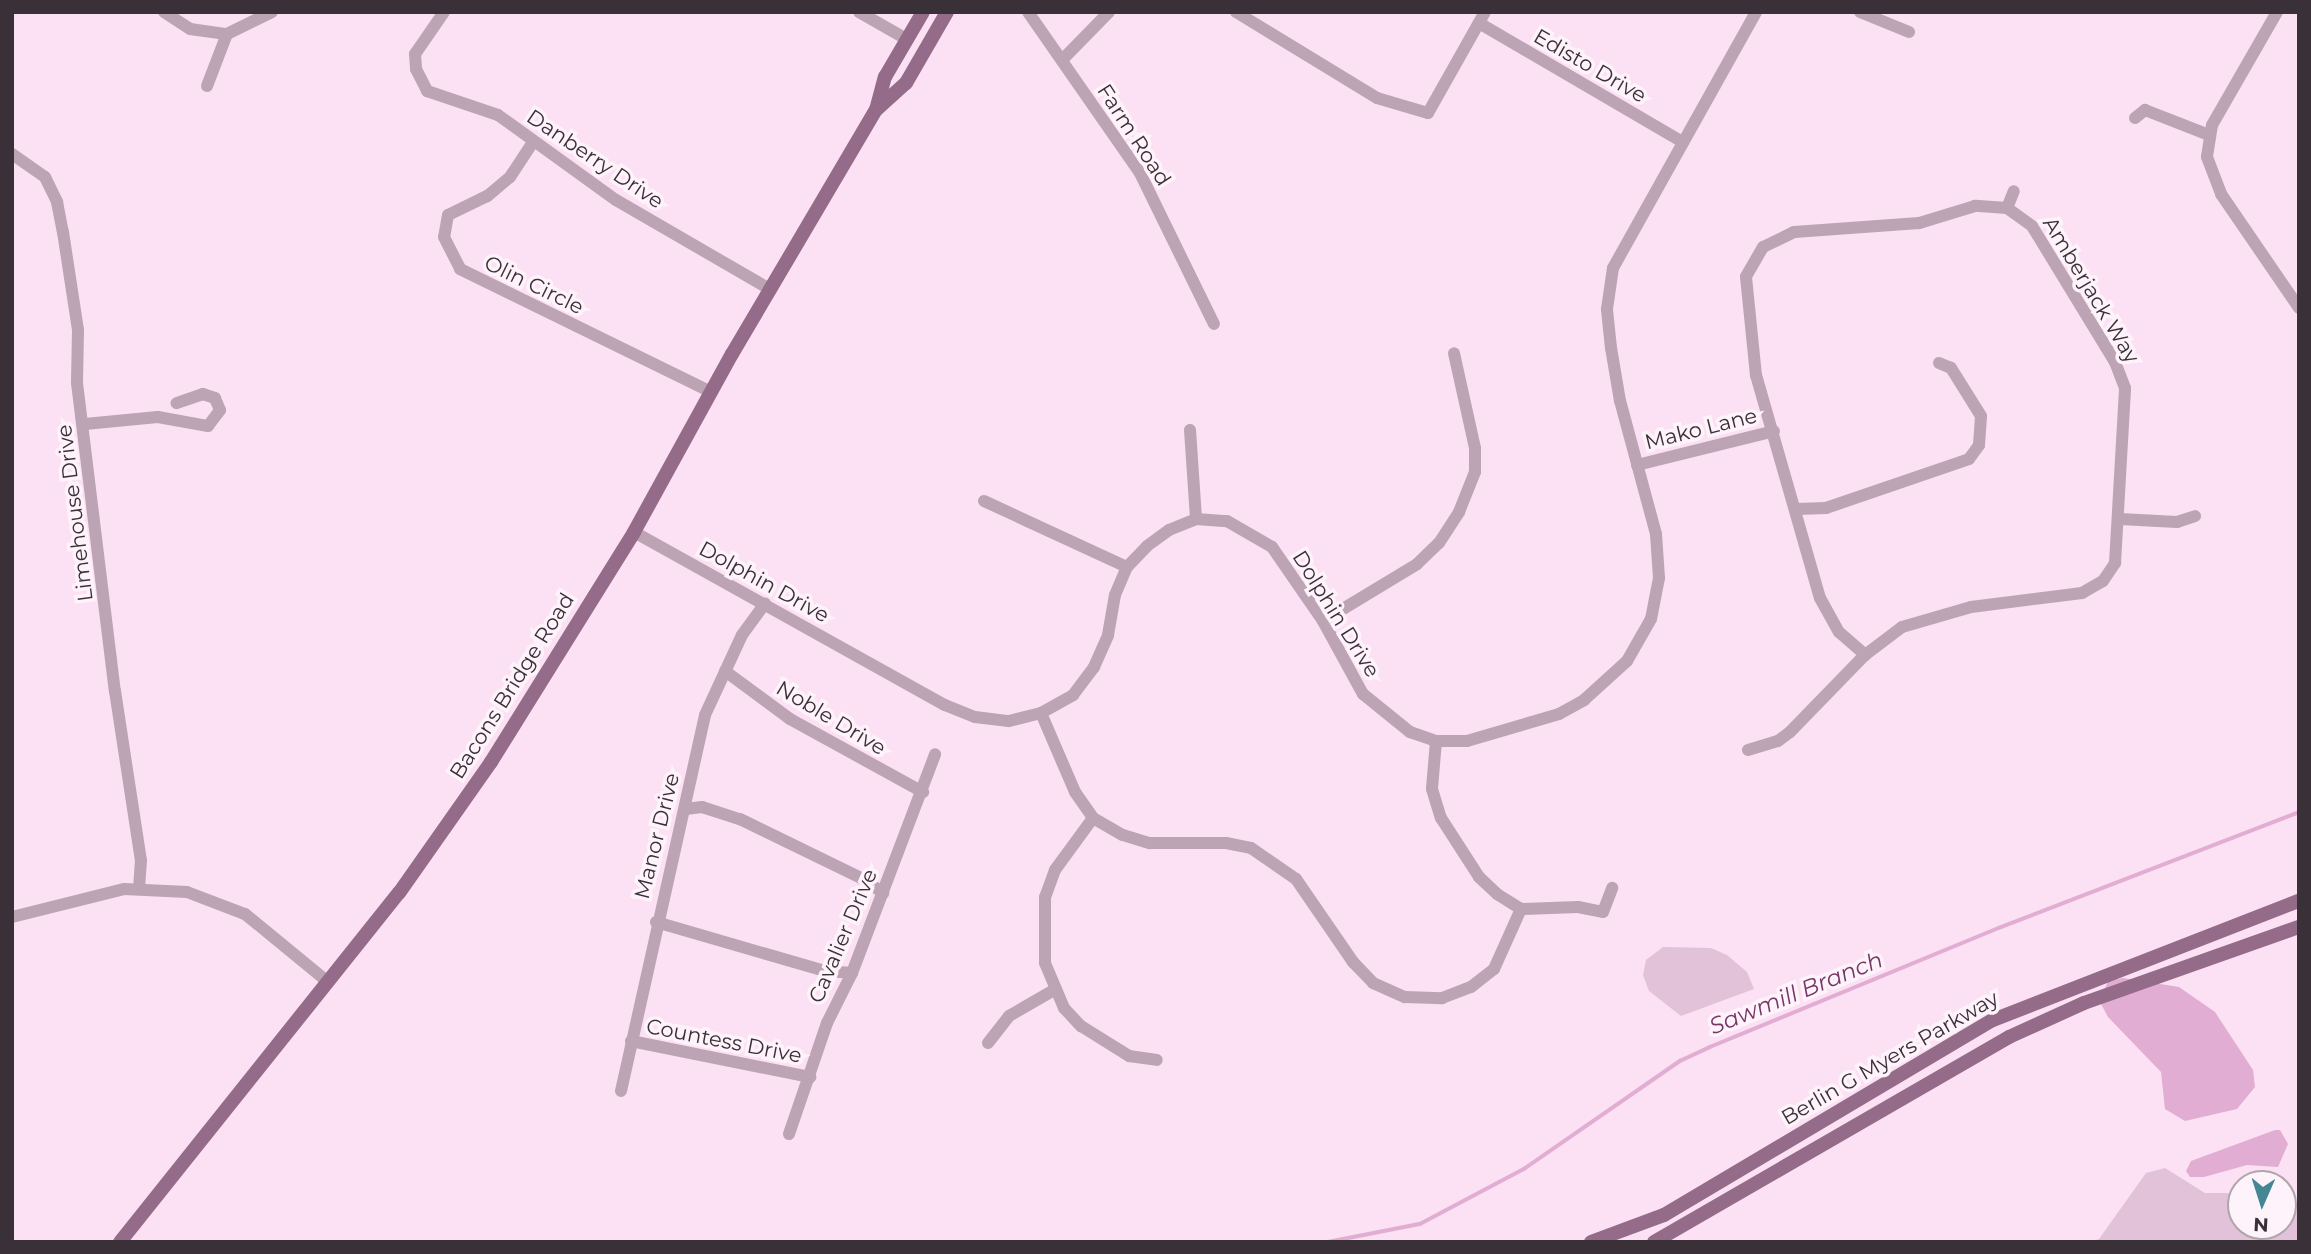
<!DOCTYPE html>
<html>
<head>
<meta charset="utf-8">
<style>
  body { margin:0 }
  #map { position:relative; width:2311px; height:1254px; overflow:hidden; background:#fce0f3; font-family:Montserrat,sans-serif }
  div>[style] { position:absolute }
  .green>* { inset:0; background:#e2c2d8 }
  .water>* { inset:0; background:#e2add3 }
  .stream>* { height:3.5px; margin:-1.75px; padding:0 1.75px; transform-origin:1.75px; border-radius:1.75px; background:#e2add3 }
  .minor>* { height:12px; margin:-6px; padding:0 6px; transform-origin:6px; border-radius:6px; background:#bca4b5 }
  .major>* { height:14px; margin:-7px; padding:0 7px; transform-origin:7px; border-radius:7px; background:#946b88 }
  span { translate:-50% -50%; white-space:nowrap; text-align:center; line-height:1.15; -webkit-text-stroke:7px #fef3fa; paint-order:stroke }
  .street-label { font-size:21px; color:#3a3037 }
  .water-label { font-size:23px; color:#763667; font-style:italic }
  .frame { position:absolute; inset:0; border:14px solid #3a3037; pointer-events:none }
  .north { position:absolute; left:2227px; top:1170px; width:70px; height:70px; box-sizing:border-box; background:#fef3fa; border:2px solid #b0a5ac; border-radius:50%; rotate:183deg; font-size:19px; font-weight:700; line-height:28px; text-align:center; color:#3a3037 }
  .north::after { content:''; display:block; margin:auto; width:24px; height:32px; background:#438795; clip-path:polygon(50% 0,100% 100%,50% 72%,0 100%) }
</style>
</head>
<body>
<div id="map">
  <div class="green">
    <i style="clip-path:polygon(1663px 947px,1711px 948px,1727px 955px,1747px 972px,1754px 989px,1681px 1016px,1649px 991px,1643px 975px,1646px 960px)"></i>
    <i style="clip-path:polygon(2165px 1168px,2205px 1193px,2241px 1193px,2241px 1226px,2283px 1226px,2283px 1203px,2299px 1206px,2299px 1242px,2090px 1242px,2099px 1239px,2146px 1173px)"></i>
  </div>
  <div class="water">
    <i style="clip-path:polygon(2123px 978px,2179px 987px,2215px 1012px,2253px 1070px,2255px 1087px,2237px 1109px,2185px 1121px,2165px 1109px,2161px 1072px,2108px 1017px,2100px 1002px,2108px 981px)"></i>
    <i style="clip-path:polygon(2275px 1130px,2280px 1130px,2288px 1144px,2278px 1167px,2247px 1165px,2204px 1177px,2190px 1177px,2186px 1171px,2191px 1161px)"></i>
  </div>
  <div class="stream">
    <i style="left:1328px;top:1242px;width:94px;rotate:-11.1deg"></i>
    <i style="left:1420px;top:1224px;width:118px;rotate:-27.9deg"></i>
    <i style="left:1524px;top:1169px;width:190px;rotate:-34.7deg"></i>
    <i style="left:1680px;top:1061px;width:33px;rotate:-25deg"></i>
    <i style="left:1710px;top:1047px;width:313px;rotate:-22.4deg"></i>
    <i style="left:1999px;top:928px;width:322px;rotate:-21.1deg"></i>
  </div>
  <div class="minor">
    <i style="left:164px;top:12px;width:31px;rotate:33deg"></i>
    <i style="left:190px;top:29px;width:37px;rotate:8deg"></i>
    <i style="left:444px;top:12px;width:51px;rotate:124.6deg"></i>
    <i style="left:415px;top:54px;width:15px;rotate:86deg"></i>
    <i style="left:416px;top:69px;width:25px;rotate:63deg"></i>
    <i style="left:427px;top:91px;width:75px;rotate:18.7deg"></i>
    <i style="left:498px;top:115px;width:145px;rotate:35.8deg"></i>
    <i style="left:616px;top:200px;width:179px;rotate:30.1deg"></i>
    <i style="left:859px;top:12px;width:56px;rotate:29.7deg"></i>
    <i style="left:1028px;top:12px;width:196px;rotate:55.2deg"></i>
    <i style="left:1140px;top:173px;width:168px;rotate:63.9deg"></i>
    <i style="left:1236px;top:12px;width:165px;rotate:31.4deg"></i>
    <i style="left:1377px;top:98px;width:53px;rotate:16.4deg"></i>
    <i style="left:1428px;top:113px;width:116px;rotate:-60.6deg"></i>
    <i style="left:1860px;top:12px;width:53px;rotate:22.2deg"></i>
    <i style="left:2277px;top:12px;width:130px;rotate:119.9deg"></i>
    <i style="left:2212px;top:125px;width:32px;rotate:99deg"></i>
    <i style="left:2207px;top:157px;width:40px;rotate:69deg"></i>
    <i style="left:2221px;top:194px;width:138px;rotate:55.6deg"></i>
    <i style="left:1479px;top:23px;width:236px;rotate:30.3deg"></i>
    <i style="left:1064px;top:58px;width:64px;rotate:-45.6deg"></i>
    <i style="left:207px;top:86px;width:56px;rotate:-69deg"></i>
    <i style="left:227px;top:34px;width:50px;rotate:-26.1deg"></i>
    <i style="left:2135px;top:118px;width:13px;rotate:-39deg"></i>
    <i style="left:2145px;top:110px;width:69px;rotate:21.3deg"></i>
    <i style="left:533px;top:142px;width:42px;rotate:123.3deg"></i>
    <i style="left:510px;top:177px;width:30px;rotate:140deg"></i>
    <i style="left:487px;top:196px;width:43px;rotate:154deg"></i>
    <i style="left:448px;top:215px;width:22px;rotate:100deg"></i>
    <i style="left:444px;top:237px;width:36px;rotate:63deg"></i>
    <i style="left:460px;top:269px;width:280px;rotate:26.1deg"></i>
    <i style="left:12px;top:154px;width:40px;rotate:34.9deg"></i>
    <i style="left:45px;top:177px;width:28px;rotate:64deg"></i>
    <i style="left:57px;top:202px;width:31px;rotate:79deg"></i>
    <i style="left:63px;top:232px;width:99px;rotate:81.3deg"></i>
    <i style="left:78px;top:330px;width:53px;rotate:91.1deg"></i>
    <i style="left:77px;top:383px;width:310px;rotate:83deg"></i>
    <i style="left:115px;top:691px;width:171px;rotate:81.3deg"></i>
    <i style="left:141px;top:860px;width:28px;rotate:94deg"></i>
    <i style="left:2007px;top:208px;width:18px;rotate:-68deg"></i>
    <i style="left:85px;top:424px;width:73px;rotate:-5.5deg"></i>
    <i style="left:158px;top:417px;width:51px;rotate:10.2deg"></i>
    <i style="left:208px;top:426px;width:20px;rotate:-53deg"></i>
    <i style="left:220px;top:410px;width:13px;rotate:-113deg"></i>
    <i style="left:215px;top:398px;width:13px;rotate:-162deg"></i>
    <i style="left:203px;top:394px;width:28px;rotate:161deg"></i>
    <i style="left:1190px;top:430px;width:89px;rotate:86.1deg"></i>
    <i style="left:1637px;top:465px;width:141px;rotate:-13.9deg"></i>
    <i style="left:984px;top:501px;width:157px;rotate:24.8deg"></i>
    <i style="left:1796px;top:509px;width:30px;rotate:-2deg"></i>
    <i style="left:1826px;top:508px;width:151px;rotate:-18.9deg"></i>
    <i style="left:1969px;top:459px;width:17px;rotate:-54deg"></i>
    <i style="left:1979px;top:445px;width:29px;rotate:-86deg"></i>
    <i style="left:1981px;top:416px;width:57px;rotate:-122deg"></i>
    <i style="left:1951px;top:368px;width:13px;rotate:-157deg"></i>
    <i style="left:2120px;top:519px;width:57px;rotate:3deg"></i>
    <i style="left:2177px;top:522px;width:19px;rotate:-18deg"></i>
    <i style="left:634px;top:532px;width:356px;rotate:29.1deg"></i>
    <i style="left:945px;top:705px;width:32px;rotate:22deg"></i>
    <i style="left:975px;top:717px;width:34px;rotate:7deg"></i>
    <i style="left:1009px;top:721px;width:33px;rotate:-14deg"></i>
    <i style="left:1041px;top:713px;width:37px;rotate:-29deg"></i>
    <i style="left:1073px;top:695px;width:35px;rotate:-53deg"></i>
    <i style="left:1094px;top:667px;width:35px;rotate:-66deg"></i>
    <i style="left:1108px;top:635px;width:41px;rotate:-80.1deg"></i>
    <i style="left:1115px;top:595px;width:30px;rotate:-67deg"></i>
    <i style="left:1127px;top:567px;width:29px;rotate:-46deg"></i>
    <i style="left:1147px;top:546px;width:27px;rotate:-36deg"></i>
    <i style="left:1169px;top:530px;width:29px;rotate:-22deg"></i>
    <i style="left:1196px;top:519px;width:31px;rotate:4deg"></i>
    <i style="left:1227px;top:521px;width:52px;rotate:30deg"></i>
    <i style="left:1272px;top:547px;width:90px;rotate:55.4deg"></i>
    <i style="left:1323px;top:621px;width:83px;rotate:61.3deg"></i>
    <i style="left:1363px;top:694px;width:60px;rotate:39deg"></i>
    <i style="left:1410px;top:732px;width:28px;rotate:19deg"></i>
    <i style="left:1436px;top:741px;width:31px"></i>
    <i style="left:1467px;top:741px;width:96px;rotate:-16.4deg"></i>
    <i style="left:1559px;top:714px;width:29px;rotate:-29deg"></i>
    <i style="left:1584px;top:700px;width:58px;rotate:-42.2deg"></i>
    <i style="left:1627px;top:661px;width:48px;rotate:-60.3deg"></i>
    <i style="left:1651px;top:619px;width:42px;rotate:-79deg"></i>
    <i style="left:1659px;top:578px;width:44px;rotate:-93.9deg"></i>
    <i style="left:1656px;top:534px;width:138px;rotate:-105.1deg"></i>
    <i style="left:1620px;top:401px;width:54px;rotate:-99.6deg"></i>
    <i style="left:1611px;top:348px;width:39px;rotate:-96deg"></i>
    <i style="left:1607px;top:309px;width:41px;rotate:-81.7deg"></i>
    <i style="left:1613px;top:268px;width:293px;rotate:-60.8deg"></i>
    <i style="left:1323px;top:621px;width:110px;rotate:-31.2deg"></i>
    <i style="left:1417px;top:564px;width:30px;rotate:-44deg"></i>
    <i style="left:1439px;top:543px;width:37px;rotate:-57deg"></i>
    <i style="left:1459px;top:512px;width:43px;rotate:-68.2deg"></i>
    <i style="left:1475px;top:472px;width:24px;rotate:-90deg"></i>
    <i style="left:1475px;top:448px;width:97px;rotate:-102.5deg"></i>
    <i style="left:725px;top:671px;width:81px;rotate:36.4deg"></i>
    <i style="left:790px;top:719px;width:152px;rotate:28.8deg"></i>
    <i style="left:1041px;top:713px;width:86px;rotate:66.7deg"></i>
    <i style="left:1075px;top:792px;width:32px;rotate:55deg"></i>
    <i style="left:1093px;top:818px;width:34px;rotate:30deg"></i>
    <i style="left:1123px;top:835px;width:28px;rotate:17deg"></i>
    <i style="left:1150px;top:843px;width:76px"></i>
    <i style="left:1226px;top:843px;width:25px;rotate:11deg"></i>
    <i style="left:1251px;top:848px;width:55px;rotate:34.6deg"></i>
    <i style="left:1296px;top:879px;width:101px;rotate:55.5deg"></i>
    <i style="left:1353px;top:962px;width:29px;rotate:46deg"></i>
    <i style="left:1373px;top:983px;width:35px;rotate:24deg"></i>
    <i style="left:1405px;top:997px;width:37px;rotate:2deg"></i>
    <i style="left:1442px;top:998px;width:31px;rotate:-21deg"></i>
    <i style="left:1471px;top:987px;width:29px;rotate:-38deg"></i>
    <i style="left:1494px;top:969px;width:66px;rotate:-65.8deg"></i>
    <i style="left:1436px;top:741px;width:48px;rotate:94.8deg"></i>
    <i style="left:1432px;top:789px;width:30px;rotate:73deg"></i>
    <i style="left:1441px;top:818px;width:70px;rotate:57.2deg"></i>
    <i style="left:1479px;top:877px;width:25px;rotate:43deg"></i>
    <i style="left:1497px;top:894px;width:28px;rotate:32deg"></i>
    <i style="left:1521px;top:909px;width:57px;rotate:-2deg"></i>
    <i style="left:1578px;top:907px;width:25px;rotate:11deg"></i>
    <i style="left:1603px;top:912px;width:26px;rotate:-69deg"></i>
    <i style="left:1748px;top:750px;width:31px;rotate:-17deg"></i>
    <i style="left:1778px;top:741px;width:15px;rotate:-37deg"></i>
    <i style="left:1790px;top:732px;width:107px;rotate:-45.8deg"></i>
    <i style="left:1865px;top:655px;width:46px;rotate:-37.1deg"></i>
    <i style="left:1902px;top:627px;width:72px;rotate:-16.2deg"></i>
    <i style="left:1971px;top:607px;width:112px;rotate:-7.2deg"></i>
    <i style="left:2082px;top:593px;width:24px;rotate:-30deg"></i>
    <i style="left:2103px;top:581px;width:22px;rotate:-56deg"></i>
    <i style="left:2115px;top:563px;width:175px;rotate:-86.7deg"></i>
    <i style="left:2125px;top:388px;width:28px;rotate:-111deg"></i>
    <i style="left:2115px;top:362px;width:159px;rotate:-121.4deg"></i>
    <i style="left:2032px;top:226px;width:31px;rotate:-144deg"></i>
    <i style="left:2007px;top:208px;width:32px;rotate:-176deg"></i>
    <i style="left:1975px;top:206px;width:59px;rotate:163.1deg"></i>
    <i style="left:1919px;top:223px;width:125px;rotate:175.9deg"></i>
    <i style="left:1794px;top:232px;width:34px;rotate:154deg"></i>
    <i style="left:1763px;top:247px;width:34px;rotate:120deg"></i>
    <i style="left:1746px;top:277px;width:99px;rotate:84.2deg"></i>
    <i style="left:1756px;top:375px;width:232px;rotate:74deg"></i>
    <i style="left:1820px;top:598px;width:39px;rotate:61deg"></i>
    <i style="left:1839px;top:632px;width:35px;rotate:41deg"></i>
    <i style="left:686px;top:809px;width:16px;rotate:-7deg"></i>
    <i style="left:702px;top:807px;width:40px;rotate:18deg"></i>
    <i style="left:740px;top:819px;width:135px;rotate:26deg"></i>
    <i style="left:861px;top:878px;width:27px;rotate:34deg"></i>
    <i style="left:1093px;top:818px;width:64px;rotate:126.2deg"></i>
    <i style="left:1055px;top:870px;width:29px;rotate:110deg"></i>
    <i style="left:1045px;top:897px;width:66px;rotate:90deg"></i>
    <i style="left:1045px;top:963px;width:49px;rotate:67.1deg"></i>
    <i style="left:1064px;top:1008px;width:25px;rotate:47deg"></i>
    <i style="left:1081px;top:1026px;width:57px;rotate:32deg"></i>
    <i style="left:1129px;top:1056px;width:28px;rotate:8deg"></i>
    <i style="left:12px;top:917px;width:115px;rotate:-14deg"></i>
    <i style="left:124px;top:889px;width:63px;rotate:2.7deg"></i>
    <i style="left:187px;top:892px;width:62px;rotate:20.8deg"></i>
    <i style="left:245px;top:914px;width:107px;rotate:39.3deg"></i>
    <i style="left:656px;top:922px;width:176px;rotate:16.2deg"></i>
    <i style="left:825px;top:971px;width:27px;rotate:4deg"></i>
    <i style="left:631px;top:1041px;width:183px;rotate:11.4deg"></i>
    <i style="left:988px;top:1043px;width:34px;rotate:-52deg"></i>
    <i style="left:1009px;top:1016px;width:52px;rotate:-30deg"></i>
    <i style="left:621px;top:1091px;width:385px;rotate:-77.4deg"></i>
    <i style="left:705px;top:715px;width:88px;rotate:-65.2deg"></i>
    <i style="left:742px;top:635px;width:39px;rotate:-54deg"></i>
    <i style="left:789px;top:1134px;width:117px;rotate:-71.1deg"></i>
    <i style="left:827px;top:1023px;width:56px;rotate:-63.4deg"></i>
    <i style="left:852px;top:973px;width:234px;rotate:-69.2deg"></i>
  </div>
  <div class="major">
    <i style="left:877px;top:109px;width:39px;rotate:-42deg"></i>
    <i style="left:906px;top:83px;width:82px;rotate:-60deg"></i>
    <i style="left:120px;top:1242px;width:447px;rotate:-51.4deg"></i>
    <i style="left:399px;top:893px;width:160px;rotate:-54.9deg"></i>
    <i style="left:491px;top:762px;width:271px;rotate:-58.1deg"></i>
    <i style="left:634px;top:532px;width:203px;rotate:-61.2deg"></i>
    <i style="left:732px;top:354px;width:283px;rotate:-59.5deg"></i>
    <i style="left:876px;top:110px;width:34px;rotate:-75deg"></i>
    <i style="left:885px;top:77px;width:75px;rotate:-59.7deg"></i>
    <i style="left:1591px;top:1242px;width:78px;rotate:-20.3deg"></i>
    <i style="left:1664px;top:1215px;width:382px;rotate:-30.7deg"></i>
    <i style="left:1993px;top:1020px;width:328px;rotate:-21.3deg"></i>
    <i style="left:1654px;top:1242px;width:410px;rotate:-30deg"></i>
    <i style="left:2009px;top:1037px;width:82px;rotate:-24.4deg"></i>
    <i style="left:2084px;top:1003px;width:228px;rotate:-19.5deg"></i>
  </div>
  <div class="street-label">
    <span style="left:1590px;top:66px;rotate:30deg">Edisto Drive</span>
    <span style="left:1134px;top:135px;rotate:57deg">Farm Road</span>
    <span style="left:595px;top:159px;rotate:34deg">Danberry Drive</span>
    <span style="left:534px;top:285px;rotate:26deg">Olin Circle</span>
    <span style="left:2091px;top:290px;rotate:59deg">Amberjack Way</span>
    <span style="left:1701px;top:429px;rotate:-14deg">Mako Lane</span>
    <span style="left:75px;top:513px;rotate:-97deg">Limehouse Drive</span>
    <span style="left:764px;top:582px;rotate:29deg">Dolphin Drive</span>
    <span style="left:1336px;top:614px;rotate:58deg">Dolphin Drive</span>
    <span style="left:512px;top:686px;rotate:-58deg">Bacons Bridge Road</span>
    <span style="left:831px;top:718px;rotate:31deg">Noble Drive</span>
    <span style="left:657px;top:836px;rotate:-76deg">Manor Drive</span>
    <span style="left:843px;top:936px;rotate:-67deg">Cavalier Drive</span>
    <span style="left:724px;top:1041px;rotate:11deg">Countess Drive</span>
    <span style="left:1890px;top:1058px;rotate:-30deg">Berlin G Myers Parkway</span>
  </div>
  <div class="water-label">
    <span style="left:1796px;top:993px;rotate:-22deg">Sawmill Branch</span>
  </div>
  <div class="frame"></div>
  <div class="north">N</div>
</div>
</body>
</html>
